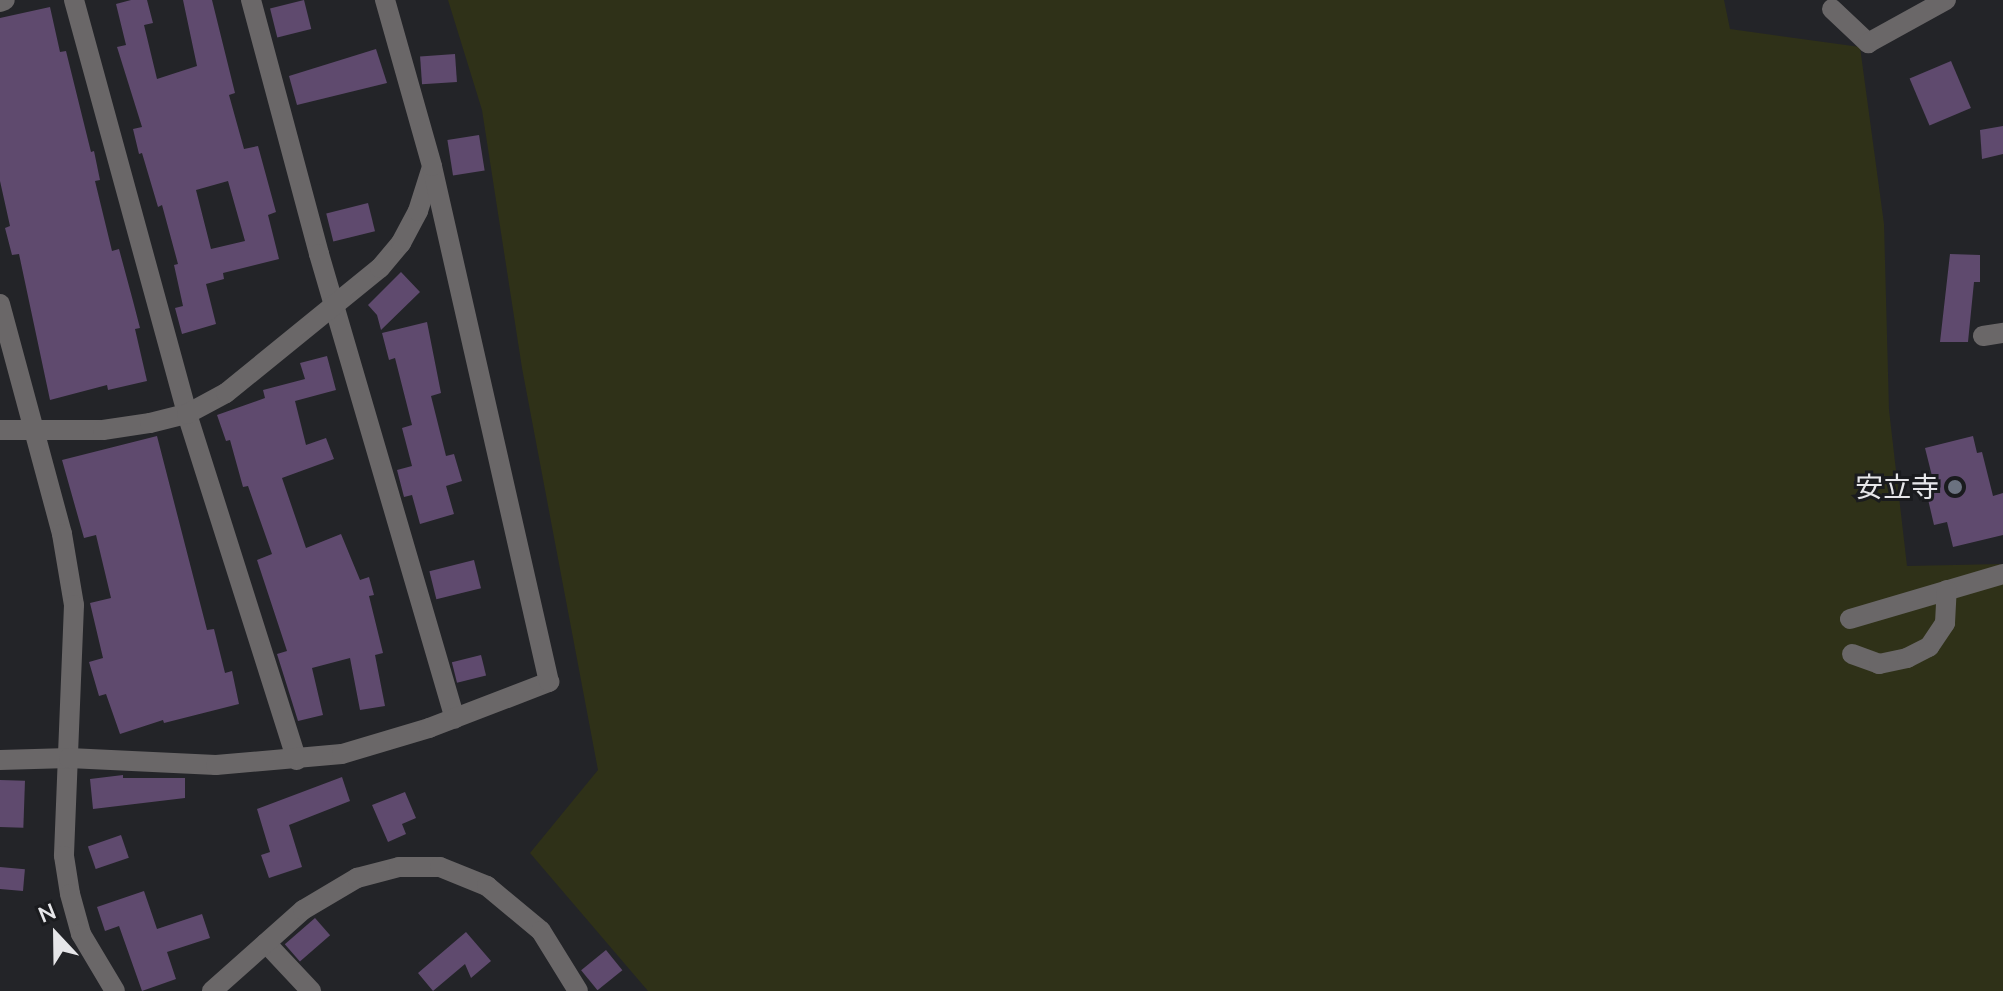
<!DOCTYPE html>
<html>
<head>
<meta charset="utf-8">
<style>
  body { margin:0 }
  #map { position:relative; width:2003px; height:991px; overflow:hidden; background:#232428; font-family:Mulish,"Noto Sans JP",sans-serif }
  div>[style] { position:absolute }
  .green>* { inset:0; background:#2f3118 }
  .building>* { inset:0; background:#5f4a6e; transform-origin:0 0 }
  .minor>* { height:20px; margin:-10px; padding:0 10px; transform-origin:10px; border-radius:10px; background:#6a6768 }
  .dots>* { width:22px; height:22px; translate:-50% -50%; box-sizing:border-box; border:4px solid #1a1b1e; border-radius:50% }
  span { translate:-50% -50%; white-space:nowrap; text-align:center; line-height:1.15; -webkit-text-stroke:6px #1a1b1e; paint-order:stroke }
  .poi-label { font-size:28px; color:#e6e6e9 }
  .right { translate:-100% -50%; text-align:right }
  .north { position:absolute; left:16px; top:895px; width:80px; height:80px; -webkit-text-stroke:6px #1a1b1e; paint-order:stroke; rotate:338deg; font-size:22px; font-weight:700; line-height:32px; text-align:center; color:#e6e6e9 }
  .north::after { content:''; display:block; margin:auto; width:28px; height:36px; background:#e6e6e9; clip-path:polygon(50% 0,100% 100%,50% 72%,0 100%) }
</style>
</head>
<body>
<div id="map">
  <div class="green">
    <i style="clip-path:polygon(448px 0,1724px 0,1730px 29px,1860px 47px,1884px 224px,1889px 410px,1907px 566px,2003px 564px,2003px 991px,648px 991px,530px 853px,598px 770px,522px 368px,482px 110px)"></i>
  </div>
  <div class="building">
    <i style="clip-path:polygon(evenodd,131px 0,147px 0,153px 23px,144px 25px,157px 79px,197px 66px,183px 0,212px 0,235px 93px,229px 95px,244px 149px,258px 146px,276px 212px,268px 215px,279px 259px,223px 273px,224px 279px,206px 284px,216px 324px,182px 334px,175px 308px,183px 306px,174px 265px,178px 264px,162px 205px,158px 207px,142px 153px,139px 154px,133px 129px,142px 127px,117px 47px,126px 45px,116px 4px,131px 0,228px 181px,245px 241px,211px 249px,196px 190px,228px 181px)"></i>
    <i style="left:304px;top:0;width:30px;height:35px;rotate:76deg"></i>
    <i style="clip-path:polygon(50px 7px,60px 52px,66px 51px,91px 152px,94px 151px,100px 180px,95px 181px,112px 251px,119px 249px,133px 301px,140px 328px,135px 329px,147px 381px,108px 390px,107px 385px,50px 400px,19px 254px,12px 255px,5px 228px,10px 226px,0 181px,0 18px)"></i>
    <i style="clip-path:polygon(376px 49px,387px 83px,297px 105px,289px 76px)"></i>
    <i style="left:455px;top:54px;width:28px;height:35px;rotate:86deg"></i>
    <i style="left:1951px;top:61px;width:51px;height:45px;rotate:67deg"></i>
    <i style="clip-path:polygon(2003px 126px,2003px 154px,1982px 159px,1980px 130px)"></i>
    <i style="left:479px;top:135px;width:36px;height:32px;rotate:81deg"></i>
    <i style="left:368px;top:203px;width:29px;height:43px;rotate:76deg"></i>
    <i style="clip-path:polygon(1950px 254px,1980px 255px,1980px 282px,1974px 282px,1968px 342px,1940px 342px)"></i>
    <i style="clip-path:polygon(401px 272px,420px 292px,381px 330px,377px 315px,368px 305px)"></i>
    <i style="clip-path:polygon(427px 322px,441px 393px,431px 396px,446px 456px,454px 454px,462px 481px,446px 486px,454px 514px,420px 524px,412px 495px,404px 497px,397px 470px,412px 466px,402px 428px,412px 425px,395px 358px,389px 360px,382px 333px)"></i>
    <i style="clip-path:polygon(327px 356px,336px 390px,295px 401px,306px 445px,326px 438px,334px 459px,282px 478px,306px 548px,341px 534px,360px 580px,369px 577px,374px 595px,369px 596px,383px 653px,375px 655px,385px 706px,360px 710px,350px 658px,312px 668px,323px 715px,298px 721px,277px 654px,287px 651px,257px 560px,272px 554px,248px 486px,243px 487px,230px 440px,226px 441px,217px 415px,265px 398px,263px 390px,305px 379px,300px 363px)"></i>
    <i style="clip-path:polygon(157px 436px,207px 630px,214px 629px,225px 673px,232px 671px,239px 704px,164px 723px,163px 720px,120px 734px,106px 694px,99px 696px,89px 662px,103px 658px,90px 603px,111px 598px,96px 535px,84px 538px,62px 460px)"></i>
    <i style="clip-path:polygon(1973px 436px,1977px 453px,1982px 452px,1993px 496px,2003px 493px,2003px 535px,1953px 547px,1947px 522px,1934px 525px,1924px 482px,1933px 480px,1925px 448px)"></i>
    <i style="left:474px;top:560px;width:29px;height:46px;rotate:76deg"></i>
    <i style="left:481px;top:655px;width:21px;height:30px;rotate:76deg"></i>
    <i style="clip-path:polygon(123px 775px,123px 778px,185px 778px,185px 798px,93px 809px,90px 779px)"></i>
    <i style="clip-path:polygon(342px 777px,350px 801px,289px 825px,302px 867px,269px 878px,261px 855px,270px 852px,257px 809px)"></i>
    <i style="left:0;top:780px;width:25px;height:47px;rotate:2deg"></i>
    <i style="clip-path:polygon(405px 792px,416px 818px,402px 824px,406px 834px,388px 842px,372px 805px)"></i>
    <i style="left:121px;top:835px;width:24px;height:35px;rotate:71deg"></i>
    <i style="left:0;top:867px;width:25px;height:22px;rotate:5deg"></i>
    <i style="clip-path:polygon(144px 891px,157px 929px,202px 914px,210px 938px,167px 952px,176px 979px,142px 991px,119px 926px,105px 931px,97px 907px)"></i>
    <i style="left:315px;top:918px;width:23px;height:40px;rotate:49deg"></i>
    <i style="clip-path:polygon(466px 932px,491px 961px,471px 978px,465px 964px,433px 991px,418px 973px)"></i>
    <i style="left:606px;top:950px;width:26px;height:32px;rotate:51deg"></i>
  </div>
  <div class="minor">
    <i style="left:74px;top:0;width:429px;rotate:74.7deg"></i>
    <i style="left:187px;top:414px;width:363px;rotate:72.4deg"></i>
    <i style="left:251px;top:0;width:263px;rotate:75deg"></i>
    <i style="left:319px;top:254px;width:484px;rotate:73.7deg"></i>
    <i style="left:0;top:2px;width:5px;rotate:-22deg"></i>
    <i style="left:1832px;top:9px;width:50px;rotate:43.4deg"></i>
    <i style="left:1868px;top:43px;width:89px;rotate:-28.9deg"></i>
    <i style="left:0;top:304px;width:238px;rotate:74.9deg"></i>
    <i style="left:62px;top:534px;width:72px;rotate:80.4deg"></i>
    <i style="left:74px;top:605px;width:251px;rotate:92.3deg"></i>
    <i style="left:64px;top:856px;width:38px;rotate:81deg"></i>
    <i style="left:70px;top:894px;width:41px;rotate:74.6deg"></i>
    <i style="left:81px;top:934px;width:66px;rotate:59.2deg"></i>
    <i style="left:1983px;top:336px;width:20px;rotate:-9deg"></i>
    <i style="left:0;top:430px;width:103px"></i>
    <i style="left:103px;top:430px;width:48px;rotate:-8.5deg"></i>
    <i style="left:150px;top:423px;width:38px;rotate:-14deg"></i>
    <i style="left:187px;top:414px;width:44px;rotate:-28.3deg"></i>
    <i style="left:226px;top:393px;width:198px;rotate:-39.1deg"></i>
    <i style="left:380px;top:268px;width:33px;rotate:-50deg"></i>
    <i style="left:401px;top:243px;width:36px;rotate:-62deg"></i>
    <i style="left:418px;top:211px;width:43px;rotate:-72.4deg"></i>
    <i style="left:1850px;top:619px;width:159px;rotate:-16.4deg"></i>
    <i style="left:1852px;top:654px;width:29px;rotate:20deg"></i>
    <i style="left:1879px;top:664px;width:29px;rotate:-12deg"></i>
    <i style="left:1907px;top:658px;width:25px;rotate:-27deg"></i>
    <i style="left:1929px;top:647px;width:29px;rotate:-56deg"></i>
    <i style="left:1945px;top:623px;width:33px;rotate:-87deg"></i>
    <i style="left:0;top:760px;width:69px;rotate:-1.7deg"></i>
    <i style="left:69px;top:758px;width:147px;rotate:2.7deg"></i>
    <i style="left:216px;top:765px;width:126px;rotate:-5deg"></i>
    <i style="left:342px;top:754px;width:91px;rotate:-16.6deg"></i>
    <i style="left:429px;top:728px;width:129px;rotate:-21deg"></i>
    <i style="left:549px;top:682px;width:529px;rotate:-102.78deg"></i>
    <i style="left:432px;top:166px;width:173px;rotate:-105.8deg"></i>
    <i style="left:266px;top:943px;width:66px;rotate:46.8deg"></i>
    <i style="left:212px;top:991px;width:122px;rotate:-41.7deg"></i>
    <i style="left:303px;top:910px;width:63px;rotate:-30.7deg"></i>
    <i style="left:357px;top:878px;width:43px;rotate:-14.7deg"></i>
    <i style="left:399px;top:867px;width:41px"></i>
    <i style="left:440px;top:867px;width:51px;rotate:22deg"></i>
    <i style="left:487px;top:886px;width:70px;rotate:39.8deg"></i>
    <i style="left:541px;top:931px;width:70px;rotate:58.3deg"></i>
  </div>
  <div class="dots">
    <i style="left:1955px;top:487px;background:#6b7280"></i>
  </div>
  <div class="poi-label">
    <span class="right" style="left:1939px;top:487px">安立寺</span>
  </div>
  <div class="north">N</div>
</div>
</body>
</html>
